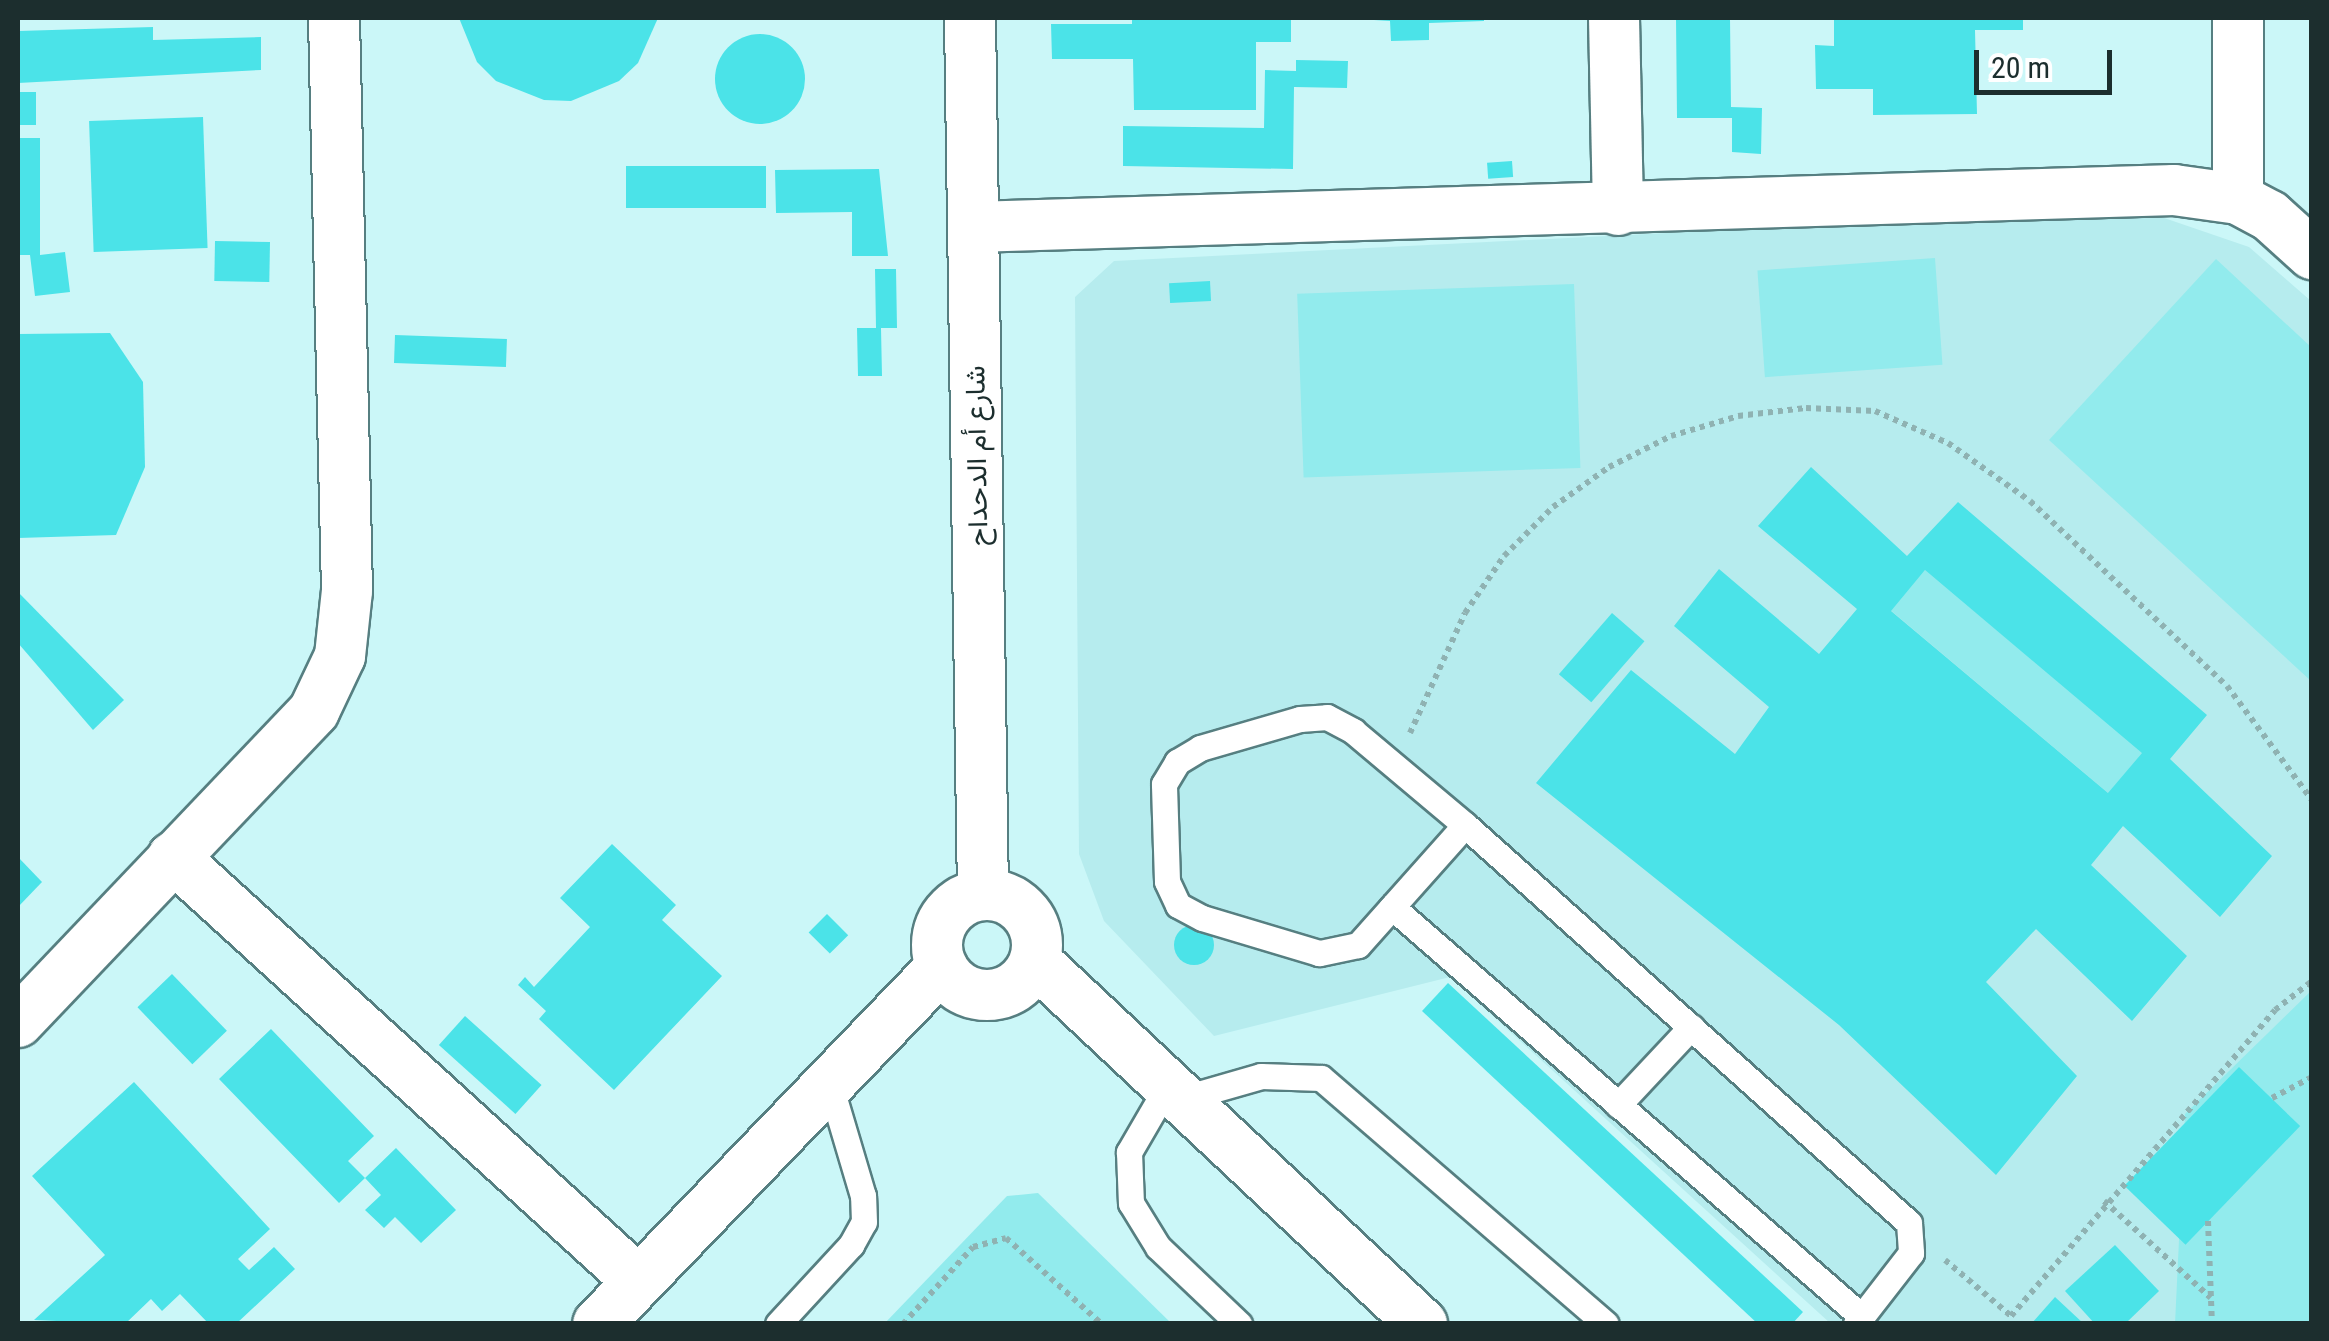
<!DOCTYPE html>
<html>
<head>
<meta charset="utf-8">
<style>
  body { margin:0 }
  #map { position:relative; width:2329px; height:1341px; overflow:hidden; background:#cbf7f8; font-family:"Roboto Condensed",Vazirmatn,sans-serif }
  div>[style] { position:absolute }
  .built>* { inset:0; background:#b6ecee }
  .green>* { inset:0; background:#92ebed; transform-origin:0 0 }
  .building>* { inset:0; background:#4be3e8; transform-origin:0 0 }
  .round { border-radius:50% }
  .path>* { height:6px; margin-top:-3px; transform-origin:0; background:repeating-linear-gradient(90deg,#8fb2b2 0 5px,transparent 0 10px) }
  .roads { filter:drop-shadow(2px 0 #567f81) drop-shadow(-2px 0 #567f81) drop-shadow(0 2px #567f81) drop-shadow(0 -2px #567f81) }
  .service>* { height:25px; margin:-12.5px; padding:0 12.5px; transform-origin:12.5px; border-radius:12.5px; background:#fff }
  .minor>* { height:50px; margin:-25px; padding:0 25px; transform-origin:25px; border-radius:25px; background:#fff }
  .minor>.ring { margin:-25px; padding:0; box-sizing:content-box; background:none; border:50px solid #fff; border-radius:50% }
  span { translate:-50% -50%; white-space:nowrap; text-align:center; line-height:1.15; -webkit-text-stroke:8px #fff; paint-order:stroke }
  .street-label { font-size:28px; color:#1c2e2e }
  .frame { position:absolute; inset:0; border:20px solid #1c2e2e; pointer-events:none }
  .scale { position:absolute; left:1974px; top:50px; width:138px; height:45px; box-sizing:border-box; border:5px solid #1c2e2e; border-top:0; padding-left:12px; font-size:30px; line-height:35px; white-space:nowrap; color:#1c2e2e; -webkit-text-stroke:8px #fff; paint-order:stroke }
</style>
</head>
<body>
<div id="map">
  <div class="built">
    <i style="clip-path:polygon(2138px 209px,2249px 247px,2311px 301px,2311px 1323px,1830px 1323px,1450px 977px,1214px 1036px,1104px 921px,1079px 854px,1075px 297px,1114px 261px)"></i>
  </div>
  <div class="green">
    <i style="left:1935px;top:258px;width:107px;height:178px;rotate:86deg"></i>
    <i style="clip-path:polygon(2216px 259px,2311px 347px,2311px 681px,2049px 440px)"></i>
    <i style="left:1574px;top:284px;width:184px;height:277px;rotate:88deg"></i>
    <i style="left:1925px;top:570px;width:284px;height:53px;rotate:40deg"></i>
    <i style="clip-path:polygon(2311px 991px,2311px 1323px,2175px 1324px,2185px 1114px)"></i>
    <i style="clip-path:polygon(1038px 1193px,1171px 1323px,885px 1323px,1007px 1196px)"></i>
  </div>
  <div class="building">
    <i style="clip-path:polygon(459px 18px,658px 18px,638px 63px,619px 81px,571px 101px,544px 100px,496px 81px,477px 62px)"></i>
    <i style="clip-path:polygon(1132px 18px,1291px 18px,1291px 42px,1256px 42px,1256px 110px,1134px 110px,1133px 59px,1052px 59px,1051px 24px,1132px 24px)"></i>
    <i style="clip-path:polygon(1342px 18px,1484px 18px,1484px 21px,1429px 23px,1429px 40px,1391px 41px,1390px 21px)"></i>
    <i style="clip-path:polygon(1676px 18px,1730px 18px,1731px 107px,1762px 108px,1761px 154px,1732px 152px,1732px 118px,1677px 118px)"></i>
    <i style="clip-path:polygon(1834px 18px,2023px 18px,2023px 30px,1975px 30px,1977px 114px,1873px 115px,1873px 89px,1816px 89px,1815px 45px,1834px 46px)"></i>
    <i style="clip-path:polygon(153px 27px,153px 40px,261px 37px,261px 70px,18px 83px,18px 31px)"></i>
    <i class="round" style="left:715px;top:34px;width:90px;height:90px"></i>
    <i style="clip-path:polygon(1296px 60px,1348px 61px,1347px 88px,1294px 87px,1293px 169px,1123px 166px,1123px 126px,1264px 128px,1265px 70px,1296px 71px)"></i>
    <i style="left:18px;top:92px;width:18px;height:33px"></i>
    <i style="left:203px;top:117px;width:131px;height:114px;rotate:88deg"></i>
    <i style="clip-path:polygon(18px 138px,40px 138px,40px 255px,65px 252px,70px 292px,35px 296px,30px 255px,18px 255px)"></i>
    <i style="left:1512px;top:161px;width:16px;height:25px;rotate:86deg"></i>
    <i style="left:626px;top:166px;width:140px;height:42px"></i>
    <i style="clip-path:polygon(879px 169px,888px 256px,852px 256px,852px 212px,776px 213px,775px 170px)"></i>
    <i style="left:215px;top:241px;width:55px;height:40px;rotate:1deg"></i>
    <i style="clip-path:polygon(875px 269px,896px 269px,897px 328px,881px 328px,882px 376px,858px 376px,857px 328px,876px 328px)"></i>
    <i style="left:1210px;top:281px;width:20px;height:41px;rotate:87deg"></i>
    <i style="clip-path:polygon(110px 333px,143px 382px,145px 467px,116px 535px,18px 538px,18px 334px)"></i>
    <i style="left:395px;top:335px;width:112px;height:28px;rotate:2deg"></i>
    <i style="clip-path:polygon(evenodd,1811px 467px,1907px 556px,1958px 502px,2207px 715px,2170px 759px,2272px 856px,2220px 917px,2123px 826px,2091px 865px,2187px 956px,2132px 1021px,2036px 929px,1986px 982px,2077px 1076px,1996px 1175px,1839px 1025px,1536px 783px,1631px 670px,1735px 754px,1769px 707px,1674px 626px,1719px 569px,1819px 654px,1857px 609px,1758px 526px,1811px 467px,1925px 570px,2142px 753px,2108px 793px,1891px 611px,1925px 570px)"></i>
    <i style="clip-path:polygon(18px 592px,124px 700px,93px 730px,18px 643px)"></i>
    <i style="left:1612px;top:613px;width:43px;height:81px;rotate:41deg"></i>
    <i style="clip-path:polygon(612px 844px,676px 905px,662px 920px,722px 976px,614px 1090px,539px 1019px,546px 1011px,518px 985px,525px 977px,534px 987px,590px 927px,560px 898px)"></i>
    <i style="clip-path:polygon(18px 857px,42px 882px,18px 907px)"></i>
    <i style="left:827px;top:914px;width:30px;height:26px;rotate:45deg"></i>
    <i class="round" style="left:1174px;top:925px;width:40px;height:40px"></i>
    <i style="left:172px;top:974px;width:79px;height:48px;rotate:46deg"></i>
    <i style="clip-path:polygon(1448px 983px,1803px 1312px,1792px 1324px,1758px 1324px,1422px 1011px)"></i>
    <i style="left:465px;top:1016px;width:103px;height:39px;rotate:42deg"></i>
    <i style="clip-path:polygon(271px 1029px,374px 1136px,348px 1161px,365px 1178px,339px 1203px,219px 1079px)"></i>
    <i style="left:2239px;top:1067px;width:85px;height:165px;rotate:44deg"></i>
    <i style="clip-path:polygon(134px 1082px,270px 1229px,238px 1259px,249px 1270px,274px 1247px,295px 1269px,236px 1324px,209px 1324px,180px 1294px,162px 1311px,151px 1299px,125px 1324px,34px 1320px,105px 1255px,32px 1176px)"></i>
    <i style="clip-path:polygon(396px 1148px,456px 1210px,421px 1243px,395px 1217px,384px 1228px,365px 1210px,381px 1195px,365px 1178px)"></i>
    <i style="clip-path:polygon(2115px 1245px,2159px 1291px,2125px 1324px,2095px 1324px,2065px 1291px)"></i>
    <i style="clip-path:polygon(2055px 1297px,2084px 1324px,2031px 1324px)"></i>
  </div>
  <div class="path">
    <i style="left:1410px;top:733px;width:132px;rotate:-65.4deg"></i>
    <i style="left:1465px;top:613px;width:69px;rotate:-55.6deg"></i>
    <i style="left:1504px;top:556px;width:69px;rotate:-45deg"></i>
    <i style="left:1553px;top:507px;width:69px;rotate:-35.5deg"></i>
    <i style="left:1609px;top:467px;width:69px;rotate:-26.6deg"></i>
    <i style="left:1671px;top:436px;width:70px;rotate:-16.6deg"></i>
    <i style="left:1738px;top:416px;width:68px;rotate:-6.7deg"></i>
    <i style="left:1806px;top:408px;width:69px;rotate:2.5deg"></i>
    <i style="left:1875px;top:411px;width:80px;rotate:23.7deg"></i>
    <i style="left:1948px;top:443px;width:100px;rotate:35.3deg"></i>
    <i style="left:2030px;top:501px;width:270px;rotate:43.2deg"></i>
    <i style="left:2227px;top:686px;width:142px;rotate:53.3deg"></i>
    <i style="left:2272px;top:1098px;width:45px;rotate:-27.7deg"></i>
    <i style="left:2104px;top:1201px;width:144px;rotate:42.2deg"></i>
    <i style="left:2208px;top:1221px;width:103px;rotate:87.8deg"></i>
    <i style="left:1945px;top:1260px;width:87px;rotate:40.3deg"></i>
    <i style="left:2011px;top:1316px;width:404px;rotate:-49.2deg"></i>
    <i style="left:2275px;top:1010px;width:47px;rotate:-38.1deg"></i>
    <i style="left:903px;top:1324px;width:104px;rotate:-47.7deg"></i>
    <i style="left:973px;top:1247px;width:34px;rotate:-15deg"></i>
    <i style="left:1006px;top:1238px;width:129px;rotate:41.9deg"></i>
  </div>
  <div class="roads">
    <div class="service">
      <i style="left:1465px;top:825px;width:161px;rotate:131.7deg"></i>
      <i style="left:1358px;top:945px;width:40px;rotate:168deg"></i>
      <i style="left:1319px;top:953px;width:122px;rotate:-163.3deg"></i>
      <i style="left:1202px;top:918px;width:27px;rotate:-152deg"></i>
      <i style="left:1178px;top:905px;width:26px;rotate:-115deg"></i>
      <i style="left:1167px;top:881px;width:97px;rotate:-91.8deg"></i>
      <i style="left:1164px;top:784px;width:26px;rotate:-59deg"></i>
      <i style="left:1177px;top:762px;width:27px;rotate:-31deg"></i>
      <i style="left:1200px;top:748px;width:104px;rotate:-16.2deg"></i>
      <i style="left:1300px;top:719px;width:27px;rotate:-4deg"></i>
      <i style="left:1327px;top:717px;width:30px;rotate:28deg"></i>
      <i style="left:1353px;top:731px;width:146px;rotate:40deg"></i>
      <i style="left:1465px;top:825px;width:596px;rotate:41.87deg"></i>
      <i style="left:1909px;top:1223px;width:30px;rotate:86deg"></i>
      <i style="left:1911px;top:1253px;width:90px;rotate:127.8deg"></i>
      <i style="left:1392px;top:907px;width:622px;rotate:41.09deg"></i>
      <i style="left:1168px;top:1085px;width:78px;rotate:120.2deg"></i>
      <i style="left:1129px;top:1152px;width:51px;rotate:87.8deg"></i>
      <i style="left:1131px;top:1203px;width:52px;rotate:58.5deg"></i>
      <i style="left:1158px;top:1247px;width:112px;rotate:43.5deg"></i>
      <i style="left:1181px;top:1099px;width:83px;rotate:-16deg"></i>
      <i style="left:1261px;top:1076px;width:60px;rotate:1.9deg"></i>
      <i style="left:1321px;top:1078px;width:376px;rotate:40.8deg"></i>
      <i style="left:1618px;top:1105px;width:107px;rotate:-46.9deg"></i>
      <i style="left:778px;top:1324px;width:108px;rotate:-47.3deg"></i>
      <i style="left:851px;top:1245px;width:26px;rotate:-61deg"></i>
      <i style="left:864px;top:1222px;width:26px;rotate:-92deg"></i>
      <i style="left:863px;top:1196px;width:120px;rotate:-106.5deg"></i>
    </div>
    <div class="minor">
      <i style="left:970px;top:18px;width:877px;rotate:89.15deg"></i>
      <i style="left:1614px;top:18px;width:192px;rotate:88.8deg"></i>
      <i style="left:2238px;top:18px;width:181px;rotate:90deg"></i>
      <i style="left:974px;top:227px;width:1201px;rotate:-1.77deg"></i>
      <i style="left:2174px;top:190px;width:65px;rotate:8deg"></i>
      <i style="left:2238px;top:199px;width:36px;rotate:28deg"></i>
      <i style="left:2270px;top:216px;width:57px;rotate:42.1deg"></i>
      <i style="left:173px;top:857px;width:629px;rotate:42.36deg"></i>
      <i class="ring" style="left:937px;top:895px;width:50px;height:50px"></i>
      <i style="left:1035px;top:961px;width:531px;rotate:43.17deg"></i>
      <i style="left:18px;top:1022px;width:429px;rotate:-46.4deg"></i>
      <i style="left:314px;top:711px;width:61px;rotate:-64.7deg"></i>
      <i style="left:340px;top:656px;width:65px;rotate:-83.9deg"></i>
      <i style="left:347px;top:591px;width:573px;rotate:-91.3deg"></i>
      <i style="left:598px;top:1324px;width:496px;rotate:-46.1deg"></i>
    </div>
  </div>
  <div class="street-label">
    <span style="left:977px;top:456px;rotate:-91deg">شارع أم الدحداح</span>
  </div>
  <div class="frame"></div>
  <div class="scale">20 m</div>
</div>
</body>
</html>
